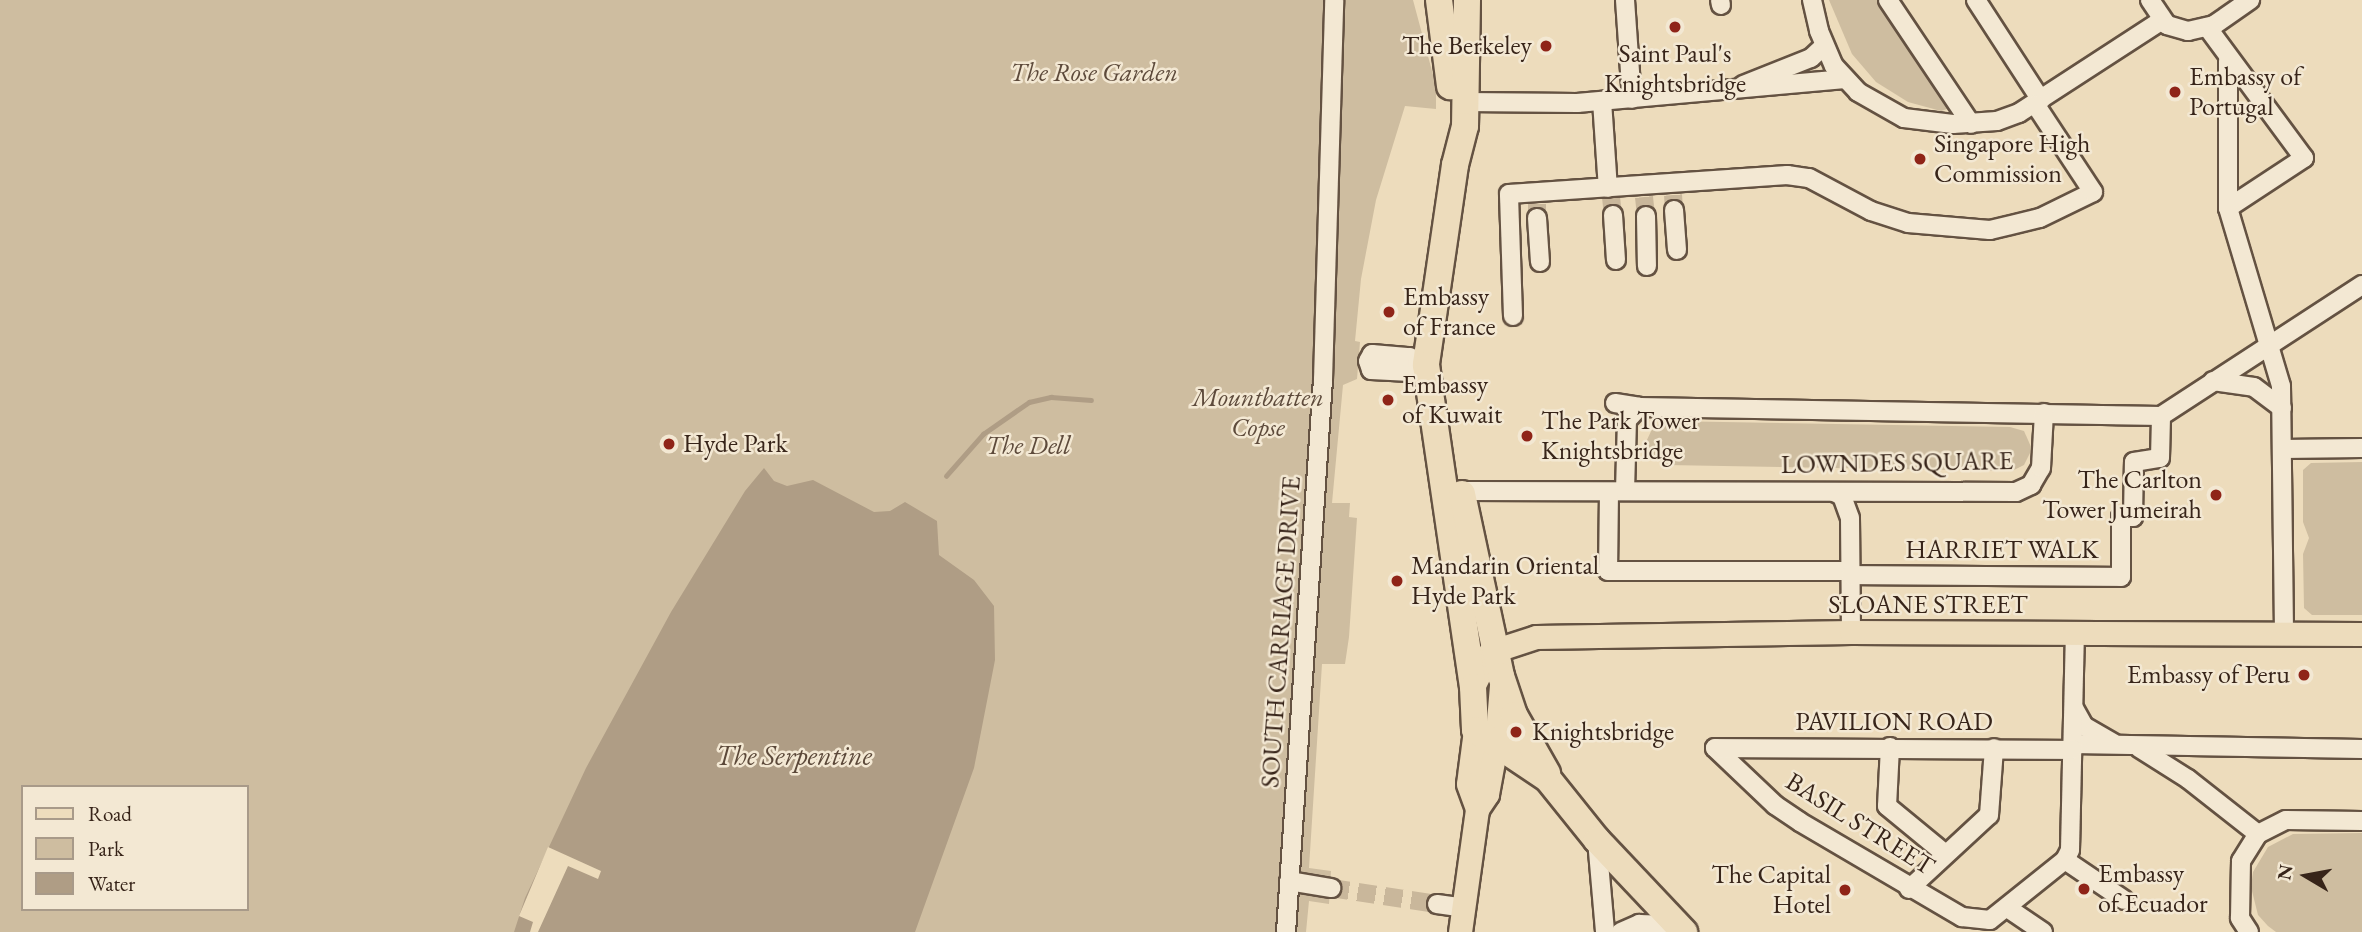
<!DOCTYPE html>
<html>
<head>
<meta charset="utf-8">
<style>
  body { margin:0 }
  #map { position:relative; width:2362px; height:932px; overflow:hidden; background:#eddcbc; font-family:"EB Garamond",serif }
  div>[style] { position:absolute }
  .green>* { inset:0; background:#cebda0 }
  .water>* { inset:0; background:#af9d85 }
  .pier>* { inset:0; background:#eddcbc }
  .stream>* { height:4.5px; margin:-2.25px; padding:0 2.25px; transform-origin:2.25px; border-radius:2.25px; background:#af9d85 }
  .minor-tunnel>* { height:18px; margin-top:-9px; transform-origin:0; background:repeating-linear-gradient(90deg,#c9b79b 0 18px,transparent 0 27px) }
  .roads { filter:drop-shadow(2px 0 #645242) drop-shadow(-2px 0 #645242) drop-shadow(0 2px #645242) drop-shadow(0 -2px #645242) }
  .minor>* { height:18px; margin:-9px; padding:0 9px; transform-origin:9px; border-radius:9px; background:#f3e8d3 }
  .major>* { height:23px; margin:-11.5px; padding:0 11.5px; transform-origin:11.5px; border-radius:11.5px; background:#eddcbc }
  .highway>* { height:26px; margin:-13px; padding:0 13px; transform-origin:13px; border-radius:13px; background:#eddcbc }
  .dots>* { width:19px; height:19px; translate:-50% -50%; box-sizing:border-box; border:4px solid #f3e8d3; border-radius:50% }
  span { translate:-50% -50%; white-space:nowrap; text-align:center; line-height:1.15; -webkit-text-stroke:5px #f3e8d3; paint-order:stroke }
  .poi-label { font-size:26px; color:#372419 }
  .right { translate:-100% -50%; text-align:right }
  .left { translate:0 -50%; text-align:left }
  .park-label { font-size:26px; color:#5d4a3b; font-style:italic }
  .street-label { font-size:26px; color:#372419 }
  .water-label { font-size:28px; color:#5b4839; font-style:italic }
  .legend { position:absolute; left:21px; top:785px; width:228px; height:126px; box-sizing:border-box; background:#f3e8d3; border:2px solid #a89a89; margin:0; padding:9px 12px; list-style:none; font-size:21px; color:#372419 }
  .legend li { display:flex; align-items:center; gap:14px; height:35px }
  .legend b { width:35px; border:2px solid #a89a89 }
  .north { position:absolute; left:2271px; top:841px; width:70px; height:70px; -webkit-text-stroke:5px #f3e8d3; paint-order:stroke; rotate:280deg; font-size:19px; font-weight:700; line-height:28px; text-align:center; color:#372419 }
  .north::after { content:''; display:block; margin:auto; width:24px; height:32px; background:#372419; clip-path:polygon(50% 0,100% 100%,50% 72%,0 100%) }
</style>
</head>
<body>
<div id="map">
  <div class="green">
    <i style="clip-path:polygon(evenodd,0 0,1413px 0,1436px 86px,1436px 109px,1405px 106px,1376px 200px,1361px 279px,1355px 341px,1360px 342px,1357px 379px,1343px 385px,1332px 503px,1350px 503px,1349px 517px,1357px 518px,1349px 637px,1345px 664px,1322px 664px,1309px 868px,1331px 871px,1329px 904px,1309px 901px,1306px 932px,0 932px,0 0,23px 787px,247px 787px,247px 909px,23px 909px,23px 787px)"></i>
    <i style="clip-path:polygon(1829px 0,1879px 0,1950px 108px,1941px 111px,1908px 102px,1876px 82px,1852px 54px)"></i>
    <i style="clip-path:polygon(1667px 421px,2010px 427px,2024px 431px,2032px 449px,2024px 465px,2012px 471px,1667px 465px,1652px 457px,1646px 442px,1653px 427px)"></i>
    <i style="clip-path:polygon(2362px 462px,2362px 615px,2312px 615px,2304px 608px,2303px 554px,2309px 538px,2303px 522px,2303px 470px,2311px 463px)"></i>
    <i style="clip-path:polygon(2362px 833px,2362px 932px,2276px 932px,2268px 926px,2258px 915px,2251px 887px,2253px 872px,2268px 847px,2293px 834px)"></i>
  </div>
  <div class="water">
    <i style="clip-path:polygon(764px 468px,774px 481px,787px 486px,813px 480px,874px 512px,890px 511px,905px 502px,937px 521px,939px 555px,974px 580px,994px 606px,995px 660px,974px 768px,915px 932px,514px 932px,525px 898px,586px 768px,671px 612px,745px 491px)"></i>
  </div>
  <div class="pier">
    <i style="clip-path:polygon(548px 847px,601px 871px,598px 879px,568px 866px,538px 932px,530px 932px,533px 922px,519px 916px)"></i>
  </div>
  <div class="stream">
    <i style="left:946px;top:476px;width:56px;rotate:-48.6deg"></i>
    <i style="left:983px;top:434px;width:56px;rotate:-34.8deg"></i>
    <i style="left:1029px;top:402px;width:23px;rotate:-13deg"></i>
    <i style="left:1051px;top:397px;width:40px;rotate:4.3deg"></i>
  </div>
  <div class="minor-tunnel">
    <i style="left:1673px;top:195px;width:15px;rotate:86deg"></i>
    <i style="left:1611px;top:197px;width:18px;rotate:84deg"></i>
    <i style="left:1644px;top:197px;width:19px;rotate:84deg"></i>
    <i style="left:1537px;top:204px;width:14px;rotate:90deg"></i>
    <i style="left:1331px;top:888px;width:107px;rotate:8.6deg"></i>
  </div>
  <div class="roads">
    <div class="minor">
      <i style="left:1625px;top:0;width:99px;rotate:86deg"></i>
      <i style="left:1720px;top:0;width:5px;rotate:79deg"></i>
      <i style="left:1812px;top:0;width:32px;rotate:77deg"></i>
      <i style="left:1819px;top:31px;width:38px;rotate:67deg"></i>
      <i style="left:1834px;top:66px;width:35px;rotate:47deg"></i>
      <i style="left:1858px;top:92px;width:53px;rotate:29.5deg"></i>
      <i style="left:1904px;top:118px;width:49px;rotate:7deg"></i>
      <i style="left:1953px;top:124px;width:44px;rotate:-3.9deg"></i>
      <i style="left:1997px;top:121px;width:23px;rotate:-20deg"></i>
      <i style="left:2019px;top:113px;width:171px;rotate:-33deg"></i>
      <i style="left:1888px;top:0;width:149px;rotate:56.2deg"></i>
      <i style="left:1976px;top:0;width:119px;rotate:57deg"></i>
      <i style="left:2150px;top:0;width:30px;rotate:56deg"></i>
      <i style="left:2167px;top:25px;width:22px;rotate:16deg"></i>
      <i style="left:2188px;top:31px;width:27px;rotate:-13deg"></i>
      <i style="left:2214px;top:25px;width:44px;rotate:-34.8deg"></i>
      <i style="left:2207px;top:27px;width:163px;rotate:53.5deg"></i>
      <i style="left:2304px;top:158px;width:91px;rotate:146.7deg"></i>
      <i style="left:2228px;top:61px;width:147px;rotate:90deg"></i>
      <i style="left:2228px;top:208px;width:186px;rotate:73.4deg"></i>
      <i style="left:2281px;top:386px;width:248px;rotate:89.3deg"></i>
      <i style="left:1743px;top:85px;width:73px;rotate:-21.7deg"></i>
      <i style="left:1811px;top:58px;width:18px;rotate:-43deg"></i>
      <i style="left:1602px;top:101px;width:87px;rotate:86.1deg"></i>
      <i style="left:1465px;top:102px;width:112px;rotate:0.5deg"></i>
      <i style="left:1577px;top:103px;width:269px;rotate:-5.1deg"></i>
      <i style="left:1674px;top:210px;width:40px;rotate:85.7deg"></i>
      <i style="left:1613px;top:215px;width:45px;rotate:86.2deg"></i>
      <i style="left:1646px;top:216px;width:50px;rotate:88.9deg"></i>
      <i style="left:1537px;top:218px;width:44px;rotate:86.1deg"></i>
      <i style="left:1513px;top:316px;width:122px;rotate:-91.9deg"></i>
      <i style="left:1509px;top:194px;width:279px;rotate:-3.9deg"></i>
      <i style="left:1787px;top:175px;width:22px;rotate:8deg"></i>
      <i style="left:1809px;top:178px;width:70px;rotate:28deg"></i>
      <i style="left:1871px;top:211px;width:39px;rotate:18deg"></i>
      <i style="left:1908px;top:223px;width:82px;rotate:4.9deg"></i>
      <i style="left:1990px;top:230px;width:51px;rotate:-13.5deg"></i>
      <i style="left:2040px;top:218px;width:59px;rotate:-26.1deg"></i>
      <i style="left:2093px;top:192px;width:105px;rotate:-123.4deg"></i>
      <i style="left:1417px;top:364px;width:11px;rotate:131deg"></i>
      <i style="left:1410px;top:372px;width:39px;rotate:-177deg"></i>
      <i style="left:1371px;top:370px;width:9px;rotate:-108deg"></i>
      <i style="left:1368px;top:361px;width:8px;rotate:-60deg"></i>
      <i style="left:1372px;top:354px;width:38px;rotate:5deg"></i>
      <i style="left:1410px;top:357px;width:10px;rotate:45deg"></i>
      <i style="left:1417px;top:364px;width:9px;rotate:6deg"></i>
      <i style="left:2213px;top:381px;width:41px;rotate:8.3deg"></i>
      <i style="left:2254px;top:387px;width:35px;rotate:37deg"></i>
      <i style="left:1615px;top:403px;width:24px;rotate:9deg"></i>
      <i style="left:1639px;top:407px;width:522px;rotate:0.99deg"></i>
      <i style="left:2161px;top:416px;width:240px;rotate:-33.1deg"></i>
      <i style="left:2283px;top:449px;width:79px;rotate:-0.7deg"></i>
      <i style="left:1462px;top:491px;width:554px;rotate:0.1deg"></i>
      <i style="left:2016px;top:492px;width:17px;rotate:-25deg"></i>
      <i style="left:2031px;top:485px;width:20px;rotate:-60deg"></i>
      <i style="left:2041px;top:468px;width:55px;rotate:-86.9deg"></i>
      <i style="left:1625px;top:491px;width:71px;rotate:-88.4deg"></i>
      <i style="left:1627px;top:420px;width:18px;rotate:-47deg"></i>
      <i style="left:1609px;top:492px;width:79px;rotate:90.7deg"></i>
      <i style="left:1608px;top:571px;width:243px"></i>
      <i style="left:1834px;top:492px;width:9px;rotate:27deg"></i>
      <i style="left:1842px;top:496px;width:23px;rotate:70deg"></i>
      <i style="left:1850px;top:518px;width:114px;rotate:89.5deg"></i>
      <i style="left:1851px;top:575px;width:270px;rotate:0.4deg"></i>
      <i style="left:2121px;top:577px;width:60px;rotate:-90deg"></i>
      <i style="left:2121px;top:517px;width:12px"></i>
      <i style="left:2133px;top:517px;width:55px;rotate:-89deg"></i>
      <i style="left:2134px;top:462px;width:26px;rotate:-9deg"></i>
      <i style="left:2160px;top:458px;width:42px;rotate:-88.6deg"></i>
      <i style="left:2074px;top:708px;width:21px;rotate:61deg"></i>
      <i style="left:2084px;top:726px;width:34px;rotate:30deg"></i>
      <i style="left:2073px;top:744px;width:289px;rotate:1deg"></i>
      <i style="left:1890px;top:747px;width:59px;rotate:92.9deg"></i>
      <i style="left:1887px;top:806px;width:72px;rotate:39.4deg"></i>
      <i style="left:1715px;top:748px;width:83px;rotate:43.5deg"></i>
      <i style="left:1775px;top:805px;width:30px;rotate:34deg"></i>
      <i style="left:1800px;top:822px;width:188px;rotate:30.4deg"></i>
      <i style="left:1962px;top:917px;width:28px;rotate:6deg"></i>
      <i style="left:1990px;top:920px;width:96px;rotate:-38.7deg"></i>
      <i style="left:2065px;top:860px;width:11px;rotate:-63deg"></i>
      <i style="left:2070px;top:850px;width:217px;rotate:-88.7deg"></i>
      <i style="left:1715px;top:748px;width:358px;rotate:0.3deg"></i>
      <i style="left:2139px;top:748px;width:58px;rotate:32.3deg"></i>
      <i style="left:2188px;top:779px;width:89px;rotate:38.2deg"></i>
      <i style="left:1597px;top:840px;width:92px;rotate:85deg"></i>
      <i style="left:2065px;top:860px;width:71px;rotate:34.1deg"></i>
      <i style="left:1289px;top:881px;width:43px;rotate:9.5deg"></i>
      <i style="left:1909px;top:889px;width:109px;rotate:-42.8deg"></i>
      <i style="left:1989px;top:815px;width:67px;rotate:-85.7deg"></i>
      <i style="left:1437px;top:904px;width:27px;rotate:8deg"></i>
      <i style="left:2009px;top:909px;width:41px;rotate:34.1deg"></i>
      <i style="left:1286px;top:932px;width:553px;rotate:-86.17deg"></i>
      <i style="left:1323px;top:380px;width:380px;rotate:-88.3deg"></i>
      <i style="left:1621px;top:932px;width:20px;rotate:-24deg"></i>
      <i style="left:1639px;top:924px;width:38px;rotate:2deg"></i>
      <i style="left:2249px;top:932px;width:17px;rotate:-123deg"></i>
      <i style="left:2240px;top:918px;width:57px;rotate:-89deg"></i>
      <i style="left:2241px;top:861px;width:32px;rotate:-58deg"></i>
      <i style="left:2258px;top:834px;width:31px;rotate:-27deg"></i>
      <i style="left:2286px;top:820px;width:76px;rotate:0.8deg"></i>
    </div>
    <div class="major">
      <i style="left:1473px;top:687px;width:39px;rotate:-64deg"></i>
      <i style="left:1490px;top:652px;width:48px;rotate:-18.1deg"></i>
      <i style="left:1536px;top:637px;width:315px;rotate:-0.9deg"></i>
      <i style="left:1851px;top:632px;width:511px;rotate:0.22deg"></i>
      <i style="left:1475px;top:730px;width:54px;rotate:97.4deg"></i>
      <i style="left:1468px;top:784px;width:27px;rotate:70deg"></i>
      <i style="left:1460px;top:932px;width:124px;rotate:-82.1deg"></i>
      <i style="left:1477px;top:809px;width:18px;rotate:-56deg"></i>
      <i style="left:1487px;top:794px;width:50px;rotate:-79.6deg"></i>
      <i style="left:1496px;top:745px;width:59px;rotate:-85.2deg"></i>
    </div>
    <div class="highway">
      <i style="left:1439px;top:0;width:87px;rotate:82.7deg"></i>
      <i style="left:1467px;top:0;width:126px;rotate:90.9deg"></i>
      <i style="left:1465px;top:126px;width:40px;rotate:104.4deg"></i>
      <i style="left:1455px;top:165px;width:202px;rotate:98.3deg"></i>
      <i style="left:1426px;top:365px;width:325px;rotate:81.7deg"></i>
      <i style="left:1473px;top:687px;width:43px;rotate:87.3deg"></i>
      <i style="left:1475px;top:730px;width:88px;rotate:33.9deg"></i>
      <i style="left:1548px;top:779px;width:78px;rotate:51.2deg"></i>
      <i style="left:1597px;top:840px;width:127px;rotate:46.6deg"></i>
      <i style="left:1462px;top:494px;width:186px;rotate:77.9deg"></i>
      <i style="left:1501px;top:676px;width:41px;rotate:71.6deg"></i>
      <i style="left:1514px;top:715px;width:67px;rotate:60.4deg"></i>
    </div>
  </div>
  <div class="dots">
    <i style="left:1675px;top:27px;background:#8f2418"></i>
    <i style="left:1546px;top:46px;background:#8f2418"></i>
    <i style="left:2175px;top:92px;background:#8f2418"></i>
    <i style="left:1920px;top:159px;background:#8f2418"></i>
    <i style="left:1389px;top:312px;background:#8f2418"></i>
    <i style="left:1388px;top:400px;background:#8f2418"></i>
    <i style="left:1527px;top:436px;background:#8f2418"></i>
    <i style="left:669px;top:444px;background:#8f2418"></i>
    <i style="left:2216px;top:495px;background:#8f2418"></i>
    <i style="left:1397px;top:581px;background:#8f2418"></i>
    <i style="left:2304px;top:675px;background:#8f2418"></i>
    <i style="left:1516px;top:732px;background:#8f2418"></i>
    <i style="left:2084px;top:889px;background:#8f2418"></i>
    <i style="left:1845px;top:890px;background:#8f2418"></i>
  </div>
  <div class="poi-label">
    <span class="right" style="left:1532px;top:46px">The Berkeley</span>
    <span style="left:1675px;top:69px">Saint Paul's<br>Knightsbridge</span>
    <span class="left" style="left:2189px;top:92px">Embassy of<br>Portugal</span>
    <span class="left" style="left:1934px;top:159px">Singapore High<br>Commission</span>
    <span class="left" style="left:1403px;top:312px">Embassy<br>of France</span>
    <span class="left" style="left:1402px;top:400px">Embassy<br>of Kuwait</span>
    <span class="left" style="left:1541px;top:436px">The Park Tower<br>Knightsbridge</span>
    <span class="left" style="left:683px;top:444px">Hyde Park</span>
    <span class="right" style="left:2202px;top:495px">The Carlton<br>Tower Jumeirah</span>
    <span class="left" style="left:1411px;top:581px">Mandarin Oriental<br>Hyde Park</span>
    <span class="right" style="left:2290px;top:675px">Embassy of Peru</span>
    <span class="left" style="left:1532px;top:732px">Knightsbridge</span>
    <span class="left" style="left:2098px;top:889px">Embassy<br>of Ecuador</span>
    <span class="right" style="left:1831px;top:890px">The Capital<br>Hotel</span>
  </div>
  <div class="park-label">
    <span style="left:1094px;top:73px">The Rose Garden</span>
    <span style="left:1258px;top:413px">Mountbatten<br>Copse</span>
    <span style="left:1028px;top:446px">The Dell</span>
  </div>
  <div class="street-label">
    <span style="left:1897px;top:463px;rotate:-1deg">LOWNDES SQUARE</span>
    <span style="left:2002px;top:550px">HARRIET WALK</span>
    <span style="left:1928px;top:605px">SLOANE STREET</span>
    <span style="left:1281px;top:632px;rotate:-86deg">SOUTH CARRIAGE DRIVE</span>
    <span style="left:1894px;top:722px">PAVILION ROAD</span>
    <span style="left:1860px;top:824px;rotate:32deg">BASIL STREET</span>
  </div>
  <div class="water-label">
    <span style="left:794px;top:755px">The Serpentine</span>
  </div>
  <ul class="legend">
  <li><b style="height:9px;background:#eddcbc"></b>Road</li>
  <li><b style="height:19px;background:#cebda0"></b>Park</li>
  <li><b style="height:19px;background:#af9d85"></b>Water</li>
  </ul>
  <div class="north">N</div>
</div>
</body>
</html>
